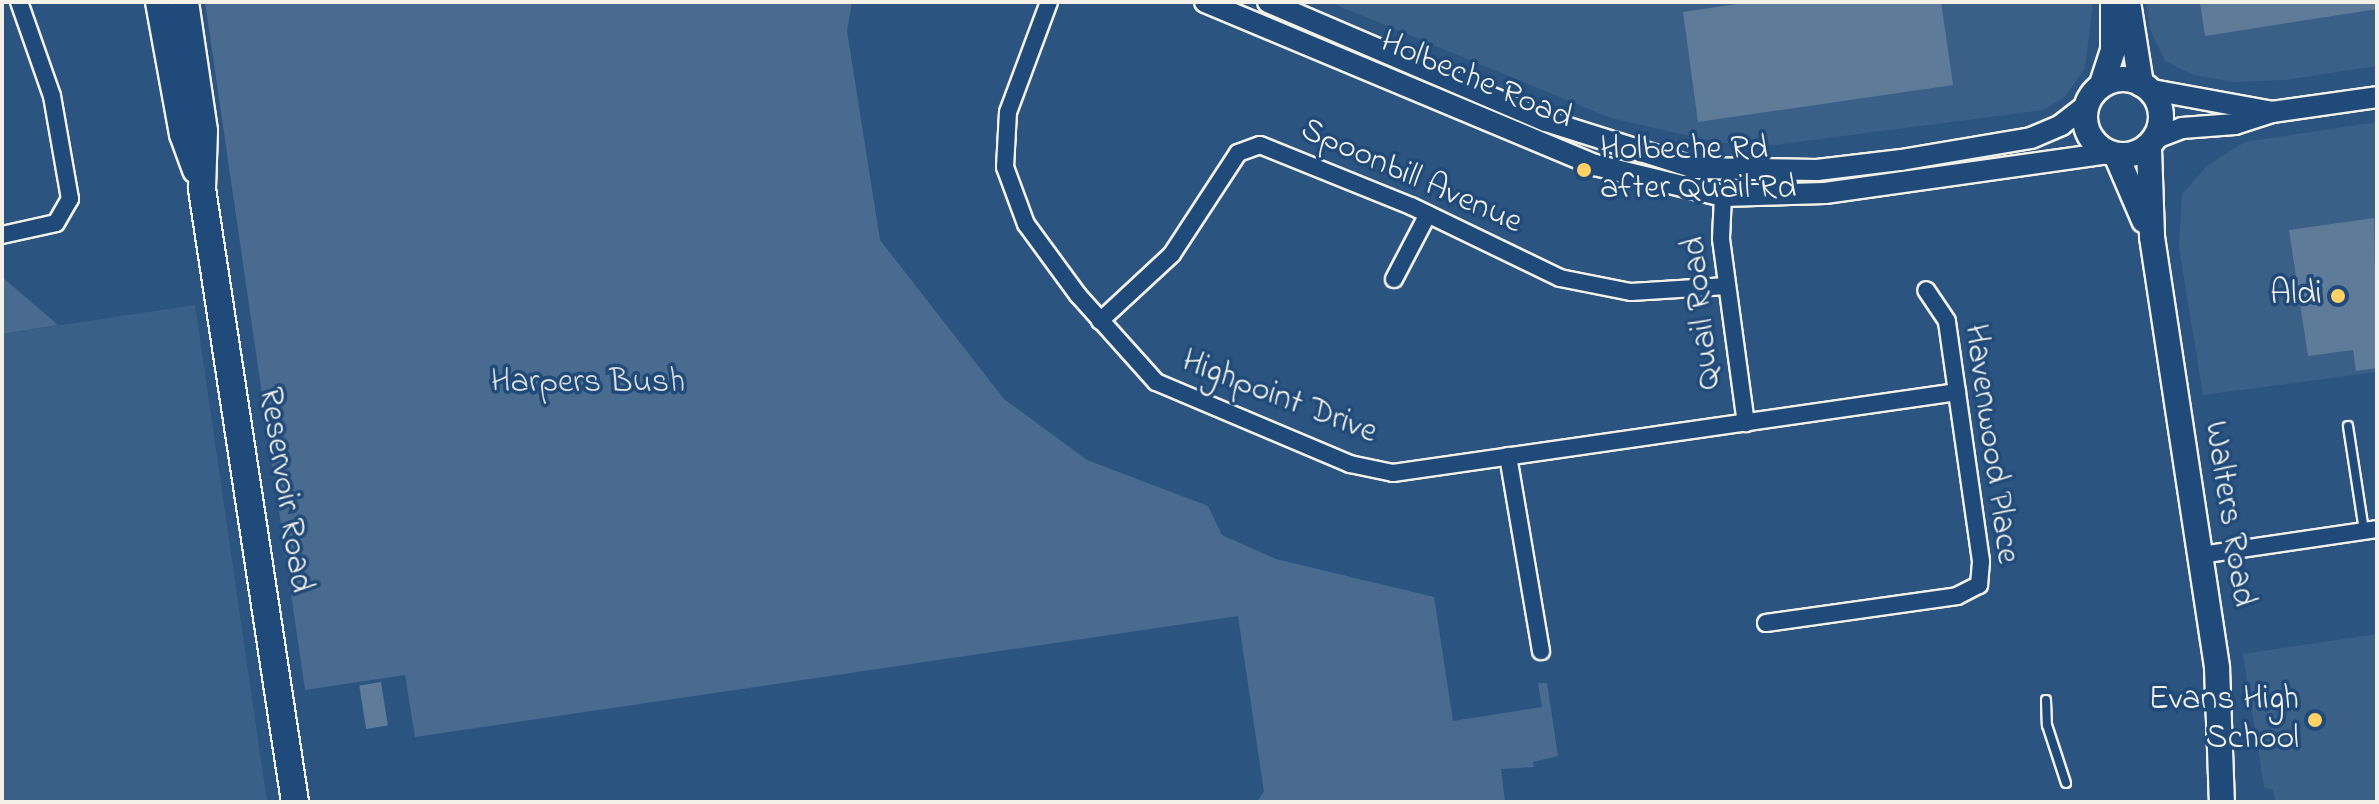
<!DOCTYPE html>
<html>
<head>
<meta charset="utf-8">
<style>
  body { margin:0 }
  #map { position:relative; width:2379px; height:804px; overflow:hidden; background:#2c5481; font-family:"Indie Flower",sans-serif }
  div>[style] { position:absolute }
  .built>* { inset:0; background:#3b6088 }
  .green>* { inset:0; background:#496b90 }
  .building>* { inset:0; background:#5e7b9a; transform-origin:0 0 }
  .roads { filter:drop-shadow(2px 0 #f4f1e8) drop-shadow(-2px 0 #f4f1e8) drop-shadow(0 2px #f4f1e8) drop-shadow(0 -2px #f4f1e8) }
  .service>* { height:8px; margin:-4px; padding:0 4px; transform-origin:4px; border-radius:4px; background:#1f4a7a }
  .minor>* { height:16px; margin:-8px; padding:0 8px; transform-origin:8px; border-radius:8px; background:#1f4a7a }
  .tertiary>* { height:20px; margin:-10px; padding:0 10px; transform-origin:10px; border-radius:10px; background:#1f4a7a }
  .secondary>* { height:24px; margin:-12px; padding:0 12px; transform-origin:12px; border-radius:12px; background:#1f4a7a }
  .secondary>.ring { margin:-12px; padding:0; box-sizing:content-box; background:none; border:24px solid #1f4a7a; border-radius:50% }
  .primary>* { height:26px; margin:-13px; padding:0 13px; transform-origin:13px; border-radius:13px; background:#1f4a7a }
  .dots>* { width:22px; height:22px; translate:-50% -50%; box-sizing:border-box; border:4px solid #1f4a7a; border-radius:50% }
  span { translate:-50% -50%; white-space:nowrap; text-align:center; line-height:1.15; -webkit-text-stroke:7px #1f4a7a; paint-order:stroke }
  .street-label { font-size:34px; color:#f4f1e8 }
  .poi-label { font-size:34px; color:#f4f1e8 }
  .left { translate:0 -50%; text-align:left }
  .right { translate:-100% -50%; text-align:right }
  .park-label { font-size:34px; color:#dadddb }
  .frame { position:absolute; inset:0; border:4px solid #f4f1e8; pointer-events:none }
</style>
</head>
<body>
<div id="map">
  <div class="built">
    <i style="clip-path:polygon(1329px 2px,2093px 2px,2085px 68px,2064px 98px,2043px 110px,1775px 145px,1721px 143px,1611px 118px)"></i>
    <i style="clip-path:polygon(2146px 2px,2377px 2px,2377px 66px,2285px 80px,2234px 82px,2193px 75px,2165px 61px,2150px 29px)"></i>
    <i style="clip-path:polygon(2377px 122px,2377px 372px,2203px 395px,2179px 247px,2182px 194px,2208px 165px,2245px 142px)"></i>
    <i style="clip-path:polygon(195px 305px,267px 802px,2px 802px,2px 334px)"></i>
    <i style="clip-path:polygon(2377px 634px,2377px 802px,2275px 802px,2273px 790px,2264px 787px,2243px 654px)"></i>
  </div>
  <div class="green">
    <i style="clip-path:polygon(205px 2px,852px 2px,847px 31px,880px 240px,1004px 399px,1087px 460px,1208px 506px,1222px 535px,1276px 559px,1434px 597px,1453px 721px,1542px 707px,1538px 683px,1547px 683px,1558px 756px,1533px 762px,1534px 767px,1501px 769px,1505px 802px,1247px 802px,1258px 800px,1264px 792px,1238px 616px,415px 737px,405px 675px,305px 690px)"></i>
    <i style="clip-path:polygon(2px 277px,58px 325px,2px 334px)"></i>
  </div>
  <div class="building">
    <i style="clip-path:polygon(1750px 2px,1941px 2px,1953px 85px,1698px 122px,1683px 12px)"></i>
    <i style="clip-path:polygon(2200px 2px,2377px 2px,2377px 9px,2205px 36px)"></i>
    <i style="clip-path:polygon(2374px 218px,2377px 368px,2356px 371px,2353px 350px,2308px 356px,2289px 230px)"></i>
    <i style="left:381px;top:682px;width:44px;height:22px;rotate:81deg"></i>
  </div>
  <div class="roads">
    <div class="service">
      <i style="left:2348px;top:426px;width:106px;rotate:81.3deg"></i>
      <i style="left:2046px;top:700px;width:25px;rotate:88deg"></i>
      <i style="left:2047px;top:725px;width:61px;rotate:71.9deg"></i>
    </div>
    <div class="minor">
      <i style="left:1049px;top:2px;width:117px;rotate:110.4deg"></i>
      <i style="left:1008px;top:112px;width:55px;rotate:93.1deg"></i>
      <i style="left:1005px;top:167px;width:61px;rotate:69.8deg"></i>
      <i style="left:1026px;top:224px;width:88px;rotate:53.8deg"></i>
      <i style="left:1078px;top:295px;width:117px;rotate:48.1deg"></i>
      <i style="left:1156px;top:382px;width:211px;rotate:22.9deg"></i>
      <i style="left:1350px;top:464px;width:44px;rotate:11.8deg"></i>
      <i style="left:1393px;top:473px;width:570px;rotate:-8.17deg"></i>
      <i style="left:1723px;top:196px;width:43px;rotate:92.7deg"></i>
      <i style="left:1721px;top:239px;width:186px;rotate:82.3deg"></i>
      <i style="left:2px;top:235px;width:55px;rotate:-12.5deg"></i>
      <i style="left:56px;top:223px;width:28px;rotate:-60deg"></i>
      <i style="left:70px;top:199px;width:105px;rotate:-99.9deg"></i>
      <i style="left:52px;top:96px;width:100px;rotate:-109.3deg"></i>
      <i style="left:1394px;top:279px;width:73px;rotate:-62.4deg"></i>
      <i style="left:1100px;top:321px;width:98px;rotate:-42.9deg"></i>
      <i style="left:1172px;top:254px;width:121px;rotate:-56.8deg"></i>
      <i style="left:1238px;top:153px;width:23px;rotate:-20deg"></i>
      <i style="left:1260px;top:145px;width:163px;rotate:22deg"></i>
      <i style="left:1411px;top:206px;width:165px;rotate:25.8deg"></i>
      <i style="left:1560px;top:278px;width:72px;rotate:11.2deg"></i>
      <i style="left:1631px;top:292px;width:96px;rotate:-3.6deg"></i>
      <i style="left:1508px;top:456px;width:198px;rotate:80.4deg"></i>
      <i style="left:2201px;top:555px;width:178px;rotate:-8.4deg"></i>
      <i style="left:1766px;top:623px;width:193px;rotate:-8deg"></i>
      <i style="left:1957px;top:596px;width:25px;rotate:-27deg"></i>
      <i style="left:1979px;top:585px;width:24px;rotate:-85deg"></i>
      <i style="left:1981px;top:561px;width:242px;rotate:-98.1deg"></i>
      <i style="left:1947px;top:321px;width:37px;rotate:-124deg"></i>
    </div>
    <div class="tertiary">
      <i style="left:1205px;top:2px;width:423px;rotate:22.7deg"></i>
      <i style="left:1595px;top:165px;width:132px;rotate:13.6deg"></i>
      <i style="left:1723px;top:196px;width:102px;rotate:-1.7deg"></i>
      <i style="left:1825px;top:193px;width:288px;rotate:-8deg"></i>
      <i style="left:1268px;top:2px;width:302px;rotate:23.2deg"></i>
      <i style="left:1546px;top:121px;width:156px;rotate:17.5deg"></i>
      <i style="left:1695px;top:168px;width:122px;rotate:0.9deg"></i>
      <i style="left:1817px;top:170px;width:85px;rotate:-6.8deg"></i>
      <i style="left:1901px;top:160px;width:132px;rotate:-9.6deg"></i>
      <i style="left:2031px;top:138px;width:33px;rotate:-23deg"></i>
      <i style="left:2061px;top:125px;width:36px;rotate:-38deg"></i>
      <i style="left:2147px;top:89px;width:127px;rotate:10.4deg"></i>
      <i style="left:2156px;top:138px;width:28px;rotate:-21deg"></i>
      <i style="left:2182px;top:128px;width:53px;rotate:-4.3deg"></i>
      <i style="left:2235px;top:124px;width:39px;rotate:-18deg"></i>
      <i style="left:2272px;top:112px;width:106px;rotate:-8.1deg"></i>
    </div>
    <div class="secondary">
      <i style="left:2128px;top:2px;width:83px;rotate:81deg"></i>
      <i class="ring" style="left:2085px;top:79px;width:52px;height:52px"></i>
      <i style="left:2103px;top:81px;width:33px;rotate:-72deg"></i>
      <i style="left:2113px;top:50px;width:48px;rotate:-90deg"></i>
      <i style="left:2149px;top:149px;width:88px;rotate:88deg"></i>
      <i style="left:2152px;top:237px;width:436px;rotate:81.4deg"></i>
      <i style="left:2217px;top:668px;width:134px;rotate:87.9deg"></i>
      <i style="left:2117px;top:157px;width:69px;rotate:66.8deg"></i>
    </div>
    <div class="primary">
      <i style="left:159px;top:2px;width:134px;rotate:79.7deg"></i>
      <i style="left:183px;top:134px;width:38px;rotate:70deg"></i>
      <i style="left:185px;top:2px;width:130px;rotate:81.6deg"></i>
      <i style="left:204px;top:131px;width:58px;rotate:92deg"></i>
      <i style="left:202px;top:189px;width:620px;rotate:81.37deg"></i>
    </div>
  </div>
  <div class="dots">
    <i style="left:1584px;top:170px;background:#ffd166"></i>
    <i style="left:2338px;top:296px;background:#ffd166"></i>
    <i style="left:2315px;top:720px;background:#ffd166"></i>
  </div>
  <div class="street-label">
    <span style="left:1476px;top:81px;rotate:23deg">Holbeche Road</span>
    <span style="left:1411px;top:177px;rotate:24deg">Spoonbill Avenue</span>
    <span style="left:1703px;top:313px;rotate:-96deg">Quail Road</span>
    <span style="left:1279px;top:398px;rotate:21deg">Highpoint Drive</span>
    <span style="left:1990px;top:444px;rotate:82deg">Havenwood Place</span>
    <span style="left:284px;top:490px;rotate:81deg">Reservoir Road</span>
    <span style="left:2228px;top:514px;rotate:81deg">Walters Road</span>
  </div>
  <div class="poi-label">
    <span class="left" style="left:1600px;top:170px">Holbeche Rd<br>after Quail Rd</span>
    <span class="right" style="left:2322px;top:296px">Aldi</span>
    <span class="right" style="left:2299px;top:720px">Evans High<br>School</span>
  </div>
  <div class="park-label">
    <span style="left:588px;top:384px">Harpers Bush</span>
  </div>
  <div class="frame"></div>
</div>
</body>
</html>
